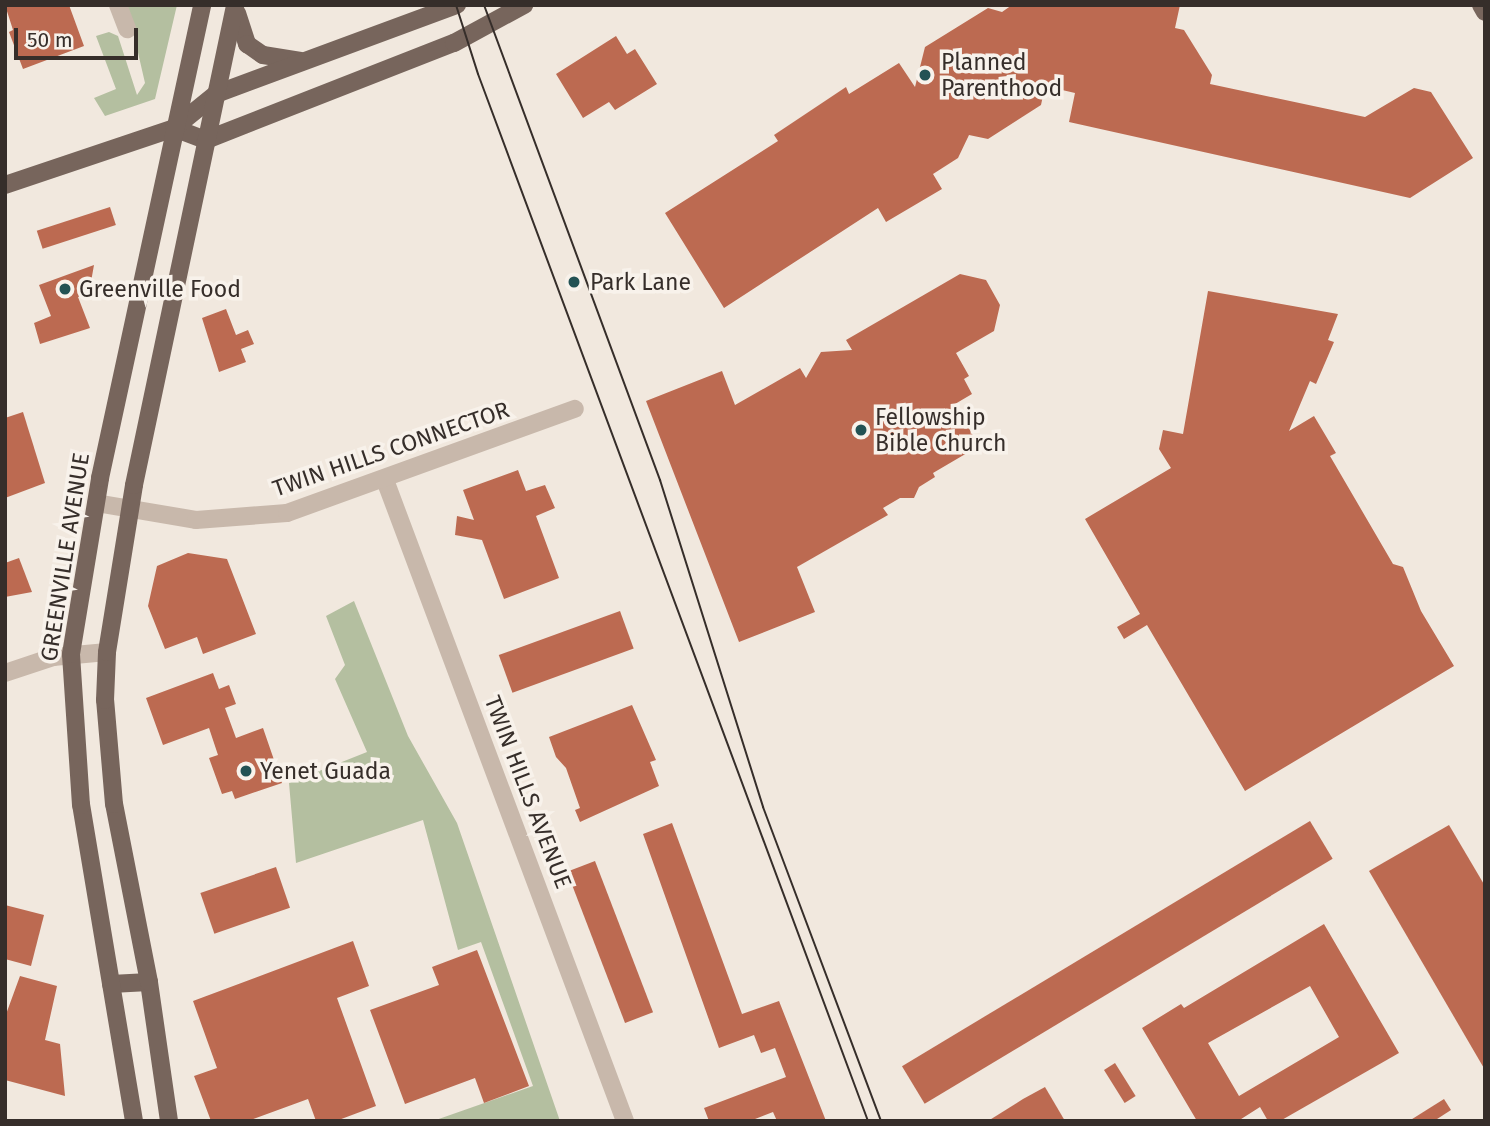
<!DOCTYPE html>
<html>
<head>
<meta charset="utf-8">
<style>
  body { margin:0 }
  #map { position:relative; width:1490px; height:1126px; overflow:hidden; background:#f1e8de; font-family:"Fira Sans",sans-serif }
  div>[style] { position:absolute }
  .green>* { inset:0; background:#b4bfa0 }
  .building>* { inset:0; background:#bc6a51; transform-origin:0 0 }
  .minor>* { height:18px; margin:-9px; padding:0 9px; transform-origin:9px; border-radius:9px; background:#c8b8ab }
  .major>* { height:18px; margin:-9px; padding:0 9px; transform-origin:9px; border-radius:9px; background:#77655c }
  .tram>* { height:2px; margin:-1px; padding:0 1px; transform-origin:1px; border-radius:1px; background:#362e2a }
  .dots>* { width:19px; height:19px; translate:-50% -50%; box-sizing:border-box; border:4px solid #f8f2eb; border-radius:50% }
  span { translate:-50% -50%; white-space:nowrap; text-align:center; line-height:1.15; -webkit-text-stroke:7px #f8f2eb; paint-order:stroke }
  .poi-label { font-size:23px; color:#362e2a }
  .left { translate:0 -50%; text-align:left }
  .street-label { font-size:23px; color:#362e2a }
  .frame { position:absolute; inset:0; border:7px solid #362e2a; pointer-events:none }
  .scale { position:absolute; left:14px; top:28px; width:124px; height:32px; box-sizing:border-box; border:4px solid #362e2a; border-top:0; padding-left:9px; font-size:21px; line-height:24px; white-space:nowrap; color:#362e2a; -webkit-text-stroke:5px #f8f2eb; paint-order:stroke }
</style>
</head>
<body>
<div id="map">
  <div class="green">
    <i style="clip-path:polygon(127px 5px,177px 5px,155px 99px,105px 116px,94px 98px,116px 89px,96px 36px,109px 32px,118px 36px,137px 95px,145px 83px)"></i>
    <i style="clip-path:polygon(354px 601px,408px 736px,457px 823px,560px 1121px,433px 1121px,533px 1086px,481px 942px,458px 950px,423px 820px,296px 863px,289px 783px,367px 752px,335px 679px,345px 665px,326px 616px)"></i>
  </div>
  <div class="building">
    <i style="clip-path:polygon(5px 5px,69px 5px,84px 46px,23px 69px,9px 32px,13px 30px)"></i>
    <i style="clip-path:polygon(1012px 5px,1180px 5px,1175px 28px,1184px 30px,1212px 75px,1210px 84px,1365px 117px,1414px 88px,1431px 92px,1473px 158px,1410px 198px,1069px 122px,1075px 93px,1045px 86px,1041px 105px,988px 139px,969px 135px,958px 158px,933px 174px,942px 189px,886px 222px,878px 208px,724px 308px,665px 213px,778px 141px,774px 135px,846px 87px,849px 94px,899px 63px,915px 87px,925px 47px,988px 8px,1002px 12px)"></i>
    <i style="clip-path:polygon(616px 36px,627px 54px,635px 49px,657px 84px,615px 110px,609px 102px,583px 118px,556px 74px)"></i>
    <i style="left:110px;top:207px;width:19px;height:77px;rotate:72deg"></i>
    <i style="clip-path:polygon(94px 265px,89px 293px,78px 297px,90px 328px,40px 344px,34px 323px,51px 316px,39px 285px)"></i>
    <i style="clip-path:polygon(960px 274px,986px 280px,1000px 305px,994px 331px,956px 353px,969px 376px,964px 379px,972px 394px,955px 404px,979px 446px,933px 473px,935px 477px,919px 487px,914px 498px,900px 498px,883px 508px,888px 515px,797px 567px,815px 612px,739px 642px,646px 401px,722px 371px,735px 405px,800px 368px,806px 378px,821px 352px,852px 350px,846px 340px)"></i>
    <i style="clip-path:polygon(1208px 291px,1338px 314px,1328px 340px,1334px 342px,1316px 384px,1310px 381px,1289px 431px,1314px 416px,1336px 453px,1330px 456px,1393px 564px,1403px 567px,1421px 611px,1454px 666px,1245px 791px,1147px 625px,1124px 639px,1117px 627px,1140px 614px,1085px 519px,1171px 468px,1159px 449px,1163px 430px,1183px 434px)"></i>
    <i style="clip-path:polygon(226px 309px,236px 335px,248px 330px,254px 344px,241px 349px,246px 362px,219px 372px,202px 318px)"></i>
    <i style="clip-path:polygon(23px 412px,45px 483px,5px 498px,5px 418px)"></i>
    <i style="clip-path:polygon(518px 470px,526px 491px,545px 485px,555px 508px,536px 516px,559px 578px,504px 599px,482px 540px,455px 535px,457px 516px,474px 520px,463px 490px)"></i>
    <i style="clip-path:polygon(188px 553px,227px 559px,256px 634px,203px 654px,197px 637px,165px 649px,148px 606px,157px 566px)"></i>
    <i style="clip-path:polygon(19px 558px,32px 592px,5px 597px,5px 563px)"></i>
    <i style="left:620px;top:611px;width:40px;height:129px;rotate:70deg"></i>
    <i style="clip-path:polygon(213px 673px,219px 689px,229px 685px,236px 704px,225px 708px,236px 738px,263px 728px,282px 783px,235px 799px,232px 791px,222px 794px,209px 758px,218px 755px,209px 728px,163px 745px,146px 698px)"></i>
    <i style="clip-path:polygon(632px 705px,656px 760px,650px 762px,659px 786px,580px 822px,575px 810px,580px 808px,566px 768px,556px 757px,549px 737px)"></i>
    <i style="left:1310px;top:821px;width:44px;height:476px;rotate:59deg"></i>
    <i style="clip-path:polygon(672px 823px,742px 1014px,779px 1001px,826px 1121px,777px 1121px,773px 1112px,750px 1121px,709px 1121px,704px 1108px,786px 1077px,775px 1048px,761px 1053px,754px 1035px,719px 1048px,643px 834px)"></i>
    <i style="clip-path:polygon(1449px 825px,1485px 886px,1485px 1070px,1369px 871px)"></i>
    <i style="left:595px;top:861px;width:162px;height:30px;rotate:69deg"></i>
    <i style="left:276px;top:867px;width:43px;height:80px;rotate:71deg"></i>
    <i style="clip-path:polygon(5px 905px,44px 915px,31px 966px,5px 959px)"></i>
    <i style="clip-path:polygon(evenodd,1324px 924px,1399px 1053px,1280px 1121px,1268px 1121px,1260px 1107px,1238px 1121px,1197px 1121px,1142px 1028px,1181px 1004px,1184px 1008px,1324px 924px,1310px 986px,1339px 1037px,1239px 1096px,1208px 1043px,1310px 986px)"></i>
    <i style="clip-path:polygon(353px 941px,369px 986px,337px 998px,376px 1106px,336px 1121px,316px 1121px,308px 1099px,248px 1121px,211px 1121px,194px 1076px,217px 1068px,193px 1001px)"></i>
    <i style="clip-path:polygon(477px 950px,529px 1086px,484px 1103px,475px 1078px,405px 1104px,370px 1010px,439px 985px,432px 967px)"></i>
    <i style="clip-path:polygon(20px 976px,57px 986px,45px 1040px,60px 1044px,65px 1096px,5px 1080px,5px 1017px)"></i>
    <i style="left:1115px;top:1063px;width:39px;height:13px;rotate:58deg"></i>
    <i style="clip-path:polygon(1045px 1087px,1065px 1121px,988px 1121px,1023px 1099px)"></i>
    <i style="clip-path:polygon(1444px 1099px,1451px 1110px,1434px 1121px,1409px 1121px)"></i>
  </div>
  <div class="minor">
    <i style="left:118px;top:5px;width:26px;rotate:69deg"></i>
    <i style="left:385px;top:480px;width:684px;rotate:69.47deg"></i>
    <i style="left:96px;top:503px;width:101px;rotate:9.6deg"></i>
    <i style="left:196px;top:520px;width:91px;rotate:-4.4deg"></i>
    <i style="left:287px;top:513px;width:306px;rotate:-19.9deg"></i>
    <i style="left:5px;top:673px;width:51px;rotate:-18.4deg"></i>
    <i style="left:53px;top:657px;width:54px;rotate:-5.3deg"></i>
  </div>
  <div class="major">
    <i style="left:1481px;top:5px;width:8px;rotate:60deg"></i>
    <i style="left:237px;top:13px;width:33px;rotate:72deg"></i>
    <i style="left:247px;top:44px;width:19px;rotate:35deg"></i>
    <i style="left:263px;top:55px;width:38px;rotate:9deg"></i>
    <i style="left:174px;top:128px;width:34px;rotate:21deg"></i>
    <i style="left:206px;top:140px;width:266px;rotate:-21.4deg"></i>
    <i style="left:454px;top:43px;width:80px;rotate:-28.5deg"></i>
    <i style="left:5px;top:185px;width:178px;rotate:-18.6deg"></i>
    <i style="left:174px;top:128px;width:54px;rotate:-39deg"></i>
    <i style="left:216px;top:94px;width:257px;rotate:-20.3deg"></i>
    <i style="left:111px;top:984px;width:38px;rotate:-3deg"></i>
    <i style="left:134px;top:1121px;width:320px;rotate:-99.5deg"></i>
    <i style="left:81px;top:805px;width:151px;rotate:-93.8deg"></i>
    <i style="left:71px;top:654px;width:178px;rotate:-80.6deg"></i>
    <i style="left:100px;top:478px;width:484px;rotate:-77.8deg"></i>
    <i style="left:169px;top:1121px;width:140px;rotate:-98.2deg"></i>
    <i style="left:149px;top:982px;width:181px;rotate:-101.1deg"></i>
    <i style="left:114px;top:804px;width:104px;rotate:-94.9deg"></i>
    <i style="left:105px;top:700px;width:48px;rotate:-87.6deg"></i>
    <i style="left:107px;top:652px;width:169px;rotate:-80.8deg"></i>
    <i style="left:134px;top:485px;width:491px;rotate:-78.1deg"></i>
  </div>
  <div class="tram">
    <i style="left:456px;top:5px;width:72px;rotate:72.3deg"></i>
    <i style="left:478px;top:74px;width:1117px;rotate:69.57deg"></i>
    <i style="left:484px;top:5px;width:507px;rotate:69.67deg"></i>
    <i style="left:660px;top:480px;width:343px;rotate:72.5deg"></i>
    <i style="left:763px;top:807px;width:335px;rotate:69.4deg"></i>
  </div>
  <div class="dots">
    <i style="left:925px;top:75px;background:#235254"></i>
    <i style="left:574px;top:282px;background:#235254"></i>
    <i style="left:65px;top:289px;background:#235254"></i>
    <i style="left:861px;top:430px;background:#235254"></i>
    <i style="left:246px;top:771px;background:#235254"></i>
  </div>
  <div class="poi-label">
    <span class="left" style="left:941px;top:75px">Planned<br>Parenthood</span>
    <span class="left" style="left:590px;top:282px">Park Lane</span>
    <span class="left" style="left:79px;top:289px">Greenville Food</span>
    <span class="left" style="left:875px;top:430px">Fellowship<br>Bible Church</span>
    <span class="left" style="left:260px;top:771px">Yenet Guada</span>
  </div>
  <div class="street-label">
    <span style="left:391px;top:449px;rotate:-19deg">TWIN HILLS CONNECTOR</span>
    <span style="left:65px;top:557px;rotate:-81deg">GREENVILLE AVENUE</span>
    <span style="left:528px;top:792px;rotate:69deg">TWIN HILLS AVENUE</span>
  </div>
  <div class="frame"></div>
  <div class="scale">50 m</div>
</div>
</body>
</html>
